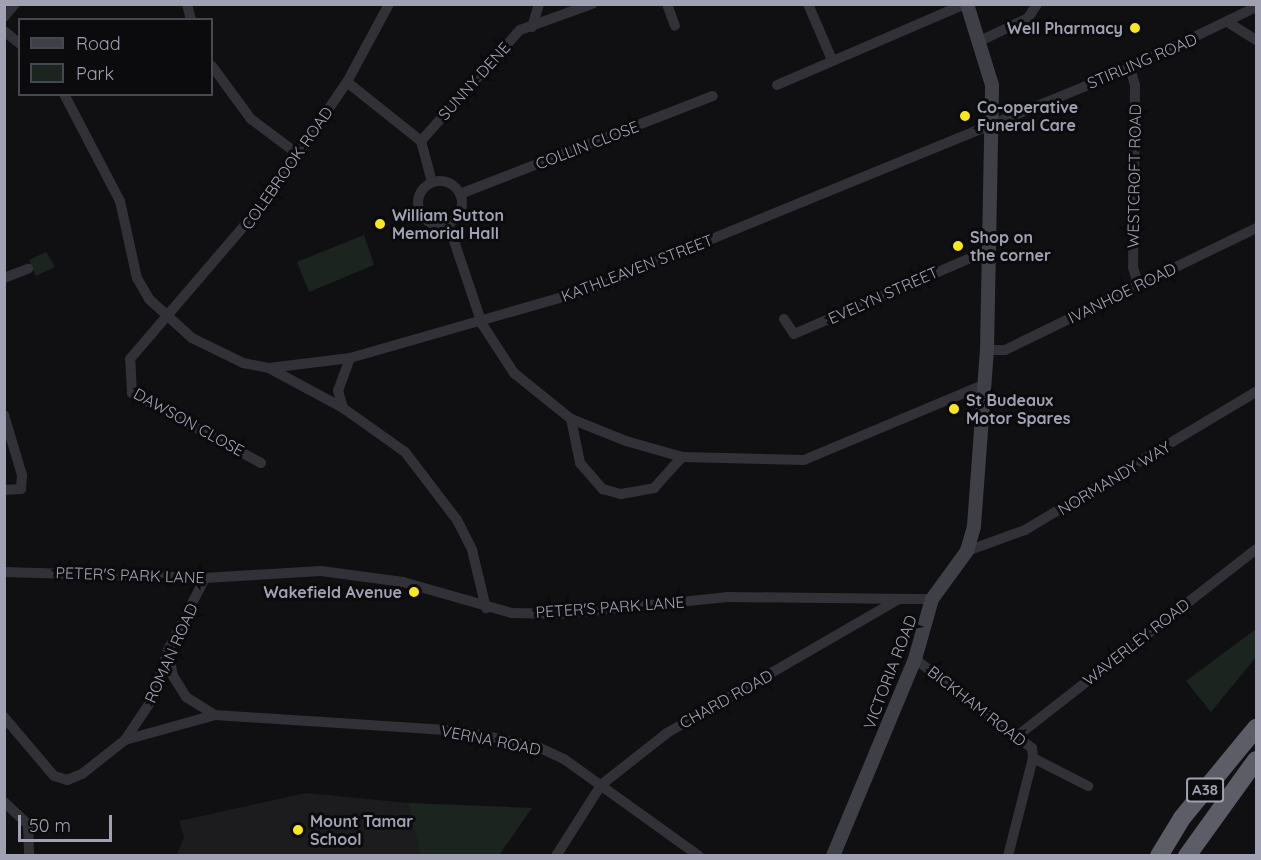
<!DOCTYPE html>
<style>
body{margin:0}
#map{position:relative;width:1261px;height:860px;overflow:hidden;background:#101012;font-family:Quicksand,sans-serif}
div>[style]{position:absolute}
.built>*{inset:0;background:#1c1c1f}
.green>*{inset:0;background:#1c241f}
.street>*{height:10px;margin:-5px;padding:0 5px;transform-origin:5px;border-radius:5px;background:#313137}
.street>.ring{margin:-5px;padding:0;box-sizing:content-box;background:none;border:10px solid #313137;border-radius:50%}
.secondary>*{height:14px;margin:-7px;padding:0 7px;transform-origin:7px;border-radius:7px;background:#3f3f47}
.highway>*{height:18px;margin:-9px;padding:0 9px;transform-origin:9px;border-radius:9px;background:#5d5d68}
.dots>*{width:16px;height:16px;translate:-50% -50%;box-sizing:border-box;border:3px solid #0b0b0d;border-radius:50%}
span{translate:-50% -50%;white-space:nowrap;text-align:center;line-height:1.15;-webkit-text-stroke:6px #0b0b0d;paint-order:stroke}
.shield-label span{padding:2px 4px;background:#0b0b0d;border:2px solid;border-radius:4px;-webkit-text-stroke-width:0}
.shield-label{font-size:15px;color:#a0a2b3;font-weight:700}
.poi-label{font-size:16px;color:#a0a2b3;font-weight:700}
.right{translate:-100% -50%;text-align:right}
.left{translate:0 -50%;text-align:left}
.street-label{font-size:16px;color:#a0a2b3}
.frame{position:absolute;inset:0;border:6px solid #a0a2b3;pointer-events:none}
.legend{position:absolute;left:18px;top:18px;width:195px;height:78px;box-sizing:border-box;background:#0b0b0d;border:2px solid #47474f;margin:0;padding:8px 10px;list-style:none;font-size:18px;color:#a0a2b3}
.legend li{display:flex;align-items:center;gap:12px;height:30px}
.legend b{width:30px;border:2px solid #47474f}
.scale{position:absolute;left:18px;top:815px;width:94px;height:27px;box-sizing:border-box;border:3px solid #a0a2b3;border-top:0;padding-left:8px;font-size:18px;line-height:21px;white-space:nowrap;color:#a0a2b3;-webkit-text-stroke:4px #0b0b0d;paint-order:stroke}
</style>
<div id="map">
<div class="built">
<div style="clip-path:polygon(306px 793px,408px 803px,421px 855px,176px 856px,184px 838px,179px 821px)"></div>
</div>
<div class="green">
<div style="clip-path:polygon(364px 235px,374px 265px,309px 292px,297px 262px)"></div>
<div style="clip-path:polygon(46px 252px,55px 267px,36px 276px,29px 260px)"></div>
<div style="clip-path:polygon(1256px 629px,1256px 657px,1211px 712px,1186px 681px)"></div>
<div style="clip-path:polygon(408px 803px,532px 808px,499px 855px,421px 856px)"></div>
</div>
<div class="street">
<div style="left:187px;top:4px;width:16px;rotate:76deg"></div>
<div style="left:667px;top:4px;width:23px;rotate:70deg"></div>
<div style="left:808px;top:4px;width:61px;rotate:66.8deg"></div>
<div style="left:4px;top:17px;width:17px;rotate:-50deg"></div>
<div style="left:1229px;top:23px;width:32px;rotate:32deg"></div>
<div style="left:532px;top:27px;width:24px;rotate:-73deg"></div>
<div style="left:4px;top:31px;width:21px;rotate:39deg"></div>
<div style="left:982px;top:40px;width:51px;rotate:-25.6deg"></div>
<div style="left:1028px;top:18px;width:17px;rotate:-57deg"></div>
<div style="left:212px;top:66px;width:66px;rotate:53.7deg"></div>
<div style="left:251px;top:119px;width:60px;rotate:36.9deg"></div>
<div style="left:1130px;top:68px;width:18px;rotate:74deg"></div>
<div style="left:1135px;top:85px;width:182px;rotate:90.6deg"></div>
<div style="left:1133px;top:267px;width:18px;rotate:74deg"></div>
<div style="left:347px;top:82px;width:95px;rotate:38.6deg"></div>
<div style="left:421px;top:141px;width:42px;rotate:75deg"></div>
<div style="left:777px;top:85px;width:205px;rotate:-23.3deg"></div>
<div style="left:64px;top:94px;width:121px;rotate:62.4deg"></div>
<div style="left:120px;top:201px;width:79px;rotate:77.6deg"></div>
<div style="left:137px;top:278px;width:24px;rotate:60deg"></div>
<div style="left:149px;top:299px;width:58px;rotate:42.2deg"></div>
<div style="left:192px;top:338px;width:57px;rotate:26.1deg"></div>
<div style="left:243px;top:363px;width:26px;rotate:11deg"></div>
<div style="left:269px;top:368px;width:84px;rotate:28.4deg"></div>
<div style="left:343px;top:408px;width:76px;rotate:35.4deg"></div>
<div style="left:405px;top:452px;width:86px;rotate:52.6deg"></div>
<div style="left:457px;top:520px;width:34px;rotate:63deg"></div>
<div style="left:472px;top:550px;width:60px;rotate:76.4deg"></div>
<div style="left:421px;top:141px;width:149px;rotate:-48.3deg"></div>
<div style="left:520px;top:30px;width:77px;rotate:-19.9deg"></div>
<div class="ring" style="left:418px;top:181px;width:34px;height:34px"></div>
<div style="left:460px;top:194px;width:271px;rotate:-21.2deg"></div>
<div style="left:448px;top:223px;width:107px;rotate:71.4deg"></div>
<div style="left:482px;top:324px;width:59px;rotate:56.9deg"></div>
<div style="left:514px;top:373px;width:73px;rotate:38.9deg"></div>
<div style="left:571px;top:419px;width:59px;rotate:21.8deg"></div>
<div style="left:626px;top:441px;width:58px;rotate:15.9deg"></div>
<div style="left:682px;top:457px;width:122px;rotate:1.4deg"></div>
<div style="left:804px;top:460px;width:197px;rotate:-22.7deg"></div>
<div style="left:4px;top:278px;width:26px;rotate:-21deg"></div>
<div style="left:784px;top:319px;width:18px;rotate:56deg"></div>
<div style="left:794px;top:334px;width:212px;rotate:-23.3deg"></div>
<div style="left:987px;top:350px;width:18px"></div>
<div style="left:1005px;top:350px;width:279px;rotate:-25.9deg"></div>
<div style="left:269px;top:368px;width:82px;rotate:-7deg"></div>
<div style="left:350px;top:358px;width:247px;rotate:-16deg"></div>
<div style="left:587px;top:290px;width:587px;rotate:-22.24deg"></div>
<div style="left:1130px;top:68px;width:140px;rotate:-25.8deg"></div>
<div style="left:343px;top:408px;width:18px;rotate:-106deg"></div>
<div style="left:338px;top:391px;width:35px;rotate:-70deg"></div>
<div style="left:4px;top:415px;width:63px;rotate:73.3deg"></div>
<div style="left:22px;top:475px;width:14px;rotate:94deg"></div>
<div style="left:21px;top:489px;width:17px;rotate:177deg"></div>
<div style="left:571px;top:419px;width:45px;rotate:78.4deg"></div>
<div style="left:580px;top:463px;width:35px;rotate:49deg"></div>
<div style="left:603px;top:489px;width:19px;rotate:16deg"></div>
<div style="left:621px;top:494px;width:34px;rotate:-10deg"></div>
<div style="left:654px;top:488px;width:42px;rotate:-47.9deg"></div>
<div style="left:261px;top:463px;width:147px;rotate:-151.5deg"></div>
<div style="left:132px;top:393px;width:34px;rotate:-93deg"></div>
<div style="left:130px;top:359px;width:213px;rotate:-49.4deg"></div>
<div style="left:269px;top:197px;width:139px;rotate:-55.9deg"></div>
<div style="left:347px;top:82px;width:89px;rotate:-61.7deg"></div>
<div style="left:967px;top:551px;width:62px;rotate:-19.9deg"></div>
<div style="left:1025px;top:530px;width:269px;rotate:-30.9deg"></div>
<div style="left:4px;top:572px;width:201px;rotate:1.7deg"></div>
<div style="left:205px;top:578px;width:116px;rotate:-3.5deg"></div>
<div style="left:321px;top:571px;width:83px;rotate:7.6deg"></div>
<div style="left:403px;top:582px;width:113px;rotate:15.9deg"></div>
<div style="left:512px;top:613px;width:49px;rotate:1.2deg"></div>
<div style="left:561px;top:614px;width:167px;rotate:-5.8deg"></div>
<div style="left:727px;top:597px;width:205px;rotate:0.6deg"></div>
<div style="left:168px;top:650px;width:26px;rotate:79deg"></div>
<div style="left:173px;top:676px;width:25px;rotate:58deg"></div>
<div style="left:186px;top:697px;width:34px;rotate:32deg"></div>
<div style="left:215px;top:715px;width:247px;rotate:3.7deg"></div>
<div style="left:461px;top:731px;width:79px;rotate:11.7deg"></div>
<div style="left:538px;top:747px;width:29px;rotate:25deg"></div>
<div style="left:564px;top:759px;width:166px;rotate:35.7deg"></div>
<div style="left:915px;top:659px;width:147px;rotate:37.3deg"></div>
<div style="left:1032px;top:748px;width:10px;rotate:84deg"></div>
<div style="left:1033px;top:758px;width:62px;rotate:27deg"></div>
<div style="left:4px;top:717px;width:77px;rotate:49.7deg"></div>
<div style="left:54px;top:776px;width:14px;rotate:17deg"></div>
<div style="left:67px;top:780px;width:16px;rotate:-22deg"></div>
<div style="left:82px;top:774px;width:55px;rotate:-38.3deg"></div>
<div style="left:125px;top:740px;width:50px;rotate:-56.3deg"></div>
<div style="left:153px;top:698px;width:50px;rotate:-72.6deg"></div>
<div style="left:168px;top:650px;width:81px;rotate:-62.8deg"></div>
<div style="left:1017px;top:736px;width:303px;rotate:-38deg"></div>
<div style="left:125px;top:740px;width:93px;rotate:-15.5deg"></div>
<div style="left:4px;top:802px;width:33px;rotate:43deg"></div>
<div style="left:28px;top:824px;width:32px;rotate:88deg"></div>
<div style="left:556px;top:856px;width:84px;rotate:-57.6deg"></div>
<div style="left:601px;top:785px;width:84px;rotate:-38.2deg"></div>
<div style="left:667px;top:733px;width:268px;rotate:-30deg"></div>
<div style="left:1008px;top:856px;width:101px;rotate:-75.7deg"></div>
</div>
<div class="secondary">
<div style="left:833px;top:856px;width:213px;rotate:-67.4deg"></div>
<div style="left:915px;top:659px;width:62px;rotate:-74.2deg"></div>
<div style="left:932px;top:599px;width:59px;rotate:-53.9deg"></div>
<div style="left:967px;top:551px;width:26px;rotate:-74deg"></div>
<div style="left:974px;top:526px;width:176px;rotate:-85.8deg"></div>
<div style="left:987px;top:350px;width:265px;rotate:-88.9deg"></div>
<div style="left:992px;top:85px;width:85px;rotate:-107.2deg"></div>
</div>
<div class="highway">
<div style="left:1159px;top:856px;width:44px;rotate:-58.8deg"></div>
<div style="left:1182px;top:818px;width:117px;rotate:-50.6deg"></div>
<div style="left:1187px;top:856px;width:118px;rotate:-54.3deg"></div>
</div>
<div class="dots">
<div style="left:1135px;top:28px;background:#fae61f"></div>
<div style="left:965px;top:116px;background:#fae61f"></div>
<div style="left:380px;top:224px;background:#fae61f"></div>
<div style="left:958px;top:246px;background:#fae61f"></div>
<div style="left:954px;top:409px;background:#fae61f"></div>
<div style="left:414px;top:592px;background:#fae61f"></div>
<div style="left:298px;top:830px;background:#fae61f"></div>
</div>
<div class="shield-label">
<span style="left:1205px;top:790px">A38</span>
</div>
<div class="poi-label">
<span class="right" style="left:1123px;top:28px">Well Pharmacy</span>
<span class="left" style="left:977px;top:116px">Co-operative<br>Funeral Care</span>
<span class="left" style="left:392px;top:224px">William Sutton<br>Memorial Hall</span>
<span class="left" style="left:970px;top:246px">Shop on<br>the corner</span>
<span class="left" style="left:966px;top:409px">St Budeaux<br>Motor Spares</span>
<span class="right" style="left:402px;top:592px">Wakefield Avenue</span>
<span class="left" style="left:310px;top:830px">Mount Tamar<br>School</span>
</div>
<div class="street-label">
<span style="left:1142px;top:61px;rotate:-23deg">STIRLING ROAD</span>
<span style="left:474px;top:81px;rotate:-48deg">SUNNY DENE</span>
<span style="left:587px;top:145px;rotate:-21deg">COLLIN CLOSE</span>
<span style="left:287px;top:168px;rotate:-55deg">COLEBROOK ROAD</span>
<span style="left:1134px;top:176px;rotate:-89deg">WESTCROFT ROAD</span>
<span style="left:637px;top:268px;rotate:-21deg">KATHLEAVEN STREET</span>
<span style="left:1122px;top:293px;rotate:-26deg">IVANHOE ROAD</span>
<span style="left:883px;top:295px;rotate:-24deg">EVELYN STREET</span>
<span style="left:189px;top:422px;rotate:29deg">DAWSON CLOSE</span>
<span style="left:1114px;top:478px;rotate:-31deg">NORMANDY WAY</span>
<span style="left:130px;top:575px;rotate:2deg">PETER'S PARK LANE</span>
<span style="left:610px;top:607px;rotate:-4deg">PETER'S PARK LANE</span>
<span style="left:1136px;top:642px;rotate:-38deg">WAVERLEY ROAD</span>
<span style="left:171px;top:653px;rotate:-66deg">ROMAN ROAD</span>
<span style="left:890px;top:672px;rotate:-69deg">VICTORIA ROAD</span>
<span style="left:726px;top:699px;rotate:-29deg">CHARD ROAD</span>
<span style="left:977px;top:706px;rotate:38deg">BICKHAM ROAD</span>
<span style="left:491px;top:740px;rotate:11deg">VERNA ROAD</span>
</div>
<div class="frame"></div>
<ul class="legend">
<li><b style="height:8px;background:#3f3f47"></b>Road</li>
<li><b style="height:16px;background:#1c241f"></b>Park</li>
</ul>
<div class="scale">50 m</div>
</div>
